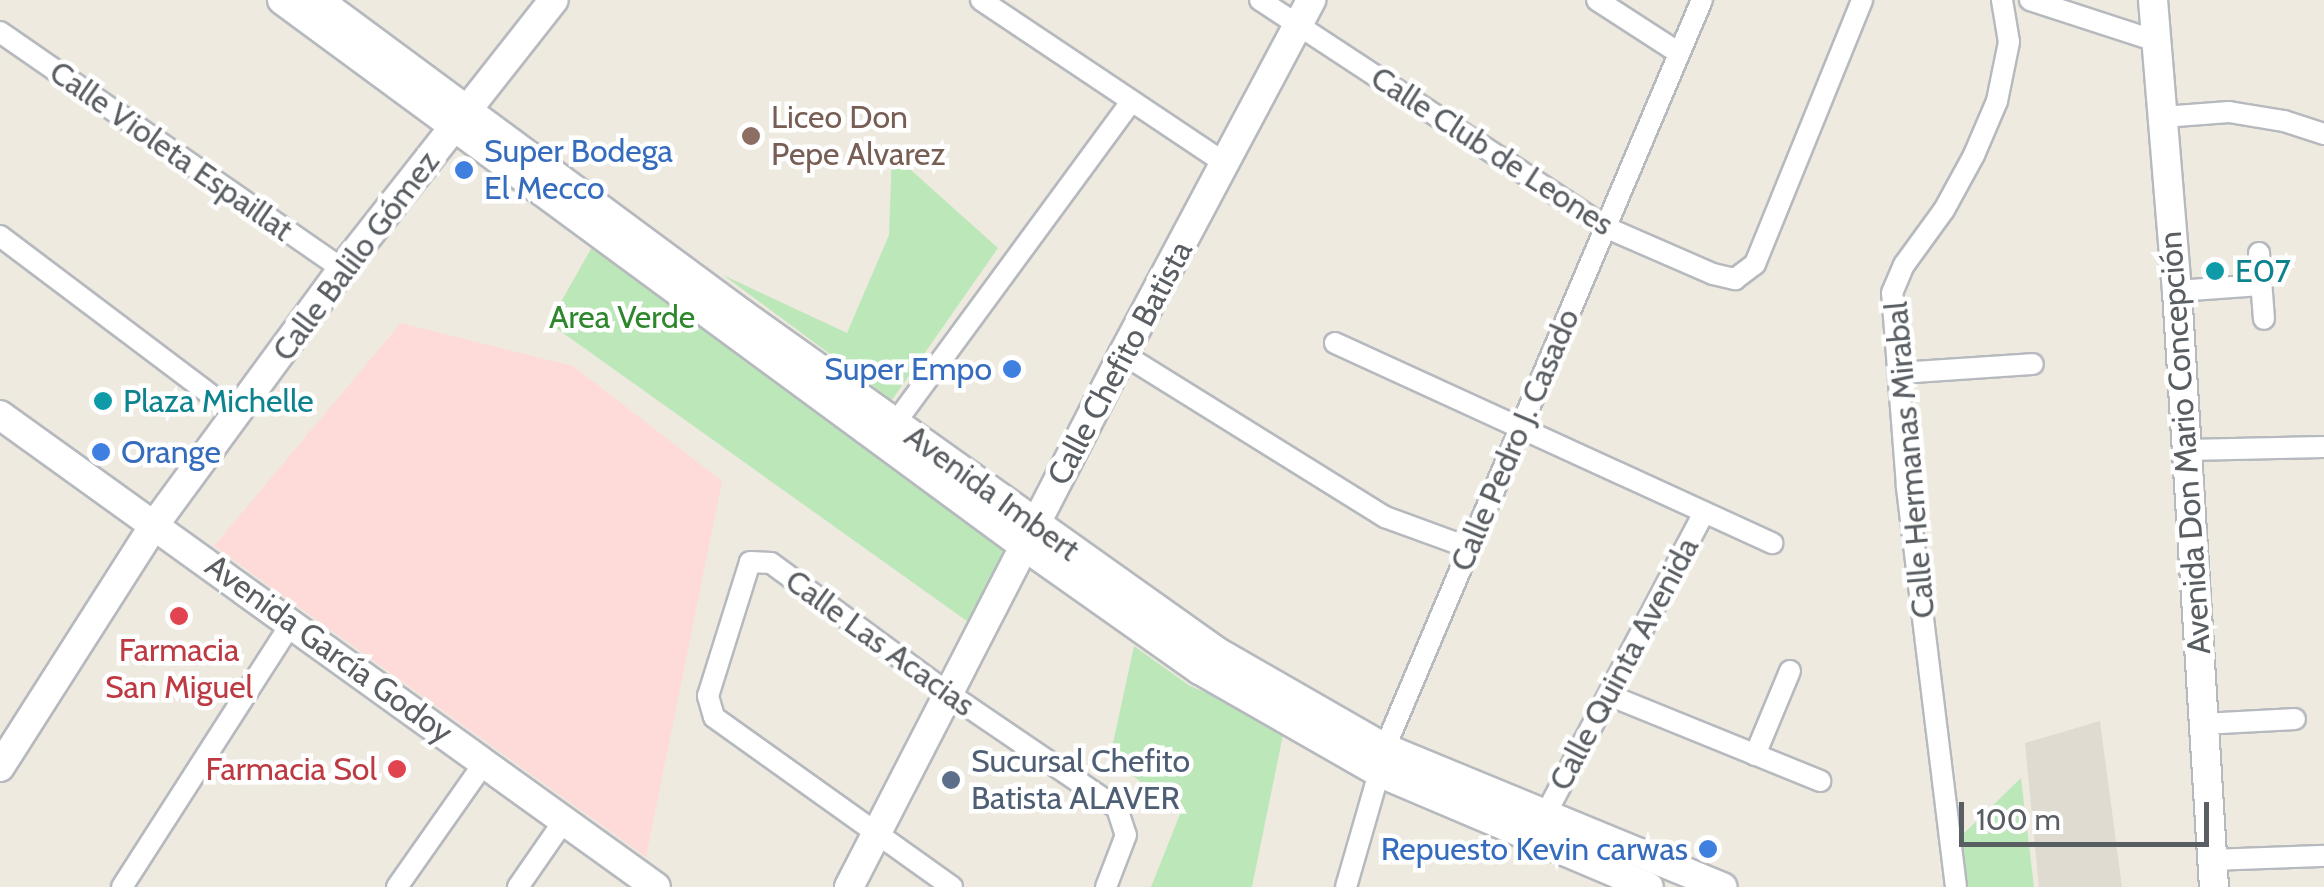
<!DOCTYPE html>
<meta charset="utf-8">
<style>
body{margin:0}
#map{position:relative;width:2324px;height:887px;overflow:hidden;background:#eeeae0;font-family:Cabin,sans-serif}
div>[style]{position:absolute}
.education>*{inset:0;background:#e0dbd1}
.medical>*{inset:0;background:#fedad9}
.green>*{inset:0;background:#bce8b9}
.roads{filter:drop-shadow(2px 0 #b6b9be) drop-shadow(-2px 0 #b6b9be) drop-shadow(0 2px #b6b9be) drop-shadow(0 -2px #b6b9be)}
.street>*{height:20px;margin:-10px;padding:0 10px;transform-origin:10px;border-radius:10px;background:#fff}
.secondary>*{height:28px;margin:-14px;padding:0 14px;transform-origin:14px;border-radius:14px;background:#fff}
.dots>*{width:28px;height:28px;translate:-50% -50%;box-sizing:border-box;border:5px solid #fff;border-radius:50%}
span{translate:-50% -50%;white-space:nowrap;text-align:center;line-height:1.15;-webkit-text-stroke:9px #fff;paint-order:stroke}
.education-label{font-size:32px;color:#785e54}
.left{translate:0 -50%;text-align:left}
.street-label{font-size:32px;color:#595e63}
.shop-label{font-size:32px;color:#366cbe}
.right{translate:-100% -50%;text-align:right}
.culture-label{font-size:32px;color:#0d838f}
.park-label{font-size:32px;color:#2e872c}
.health-label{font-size:32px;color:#be3a42}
.service-label{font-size:32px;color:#4e5e75}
.scale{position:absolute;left:1959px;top:802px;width:250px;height:45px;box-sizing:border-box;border:5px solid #595e63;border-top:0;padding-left:12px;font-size:30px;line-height:35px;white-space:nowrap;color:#595e63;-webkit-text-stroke:8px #fff;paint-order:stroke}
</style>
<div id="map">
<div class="education">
<div style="clip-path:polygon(2100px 721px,2122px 887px,2039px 887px,2025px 743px)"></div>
</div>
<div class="medical">
<div style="clip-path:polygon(401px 323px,573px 366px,722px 481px,646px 857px,214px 546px)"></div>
</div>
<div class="green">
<div style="clip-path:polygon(892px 153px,998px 248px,892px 400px,723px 275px,847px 333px,889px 235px)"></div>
<div style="clip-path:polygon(596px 240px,1009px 546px,971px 624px,549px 323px)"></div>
<div style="clip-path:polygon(1134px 646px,1190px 686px,1285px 725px,1252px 887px,1151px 887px,1180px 814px,1110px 757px)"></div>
<div style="clip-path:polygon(2021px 778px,2034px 887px,1963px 887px,1958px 839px)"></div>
</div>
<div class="roads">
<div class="street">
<div style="left:981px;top:0;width:295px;rotate:33.8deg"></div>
<div style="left:1260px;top:0;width:413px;rotate:33.3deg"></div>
<div style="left:1605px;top:227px;width:118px;rotate:23.5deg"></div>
<div style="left:1713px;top:274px;width:23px;rotate:13deg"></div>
<div style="left:1735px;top:279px;width:25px;rotate:-37deg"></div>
<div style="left:1755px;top:264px;width:285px;rotate:-67.9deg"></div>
<div style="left:1597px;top:0;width:98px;rotate:32.9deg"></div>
<div style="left:2030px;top:0;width:133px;rotate:18deg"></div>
<div style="left:0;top:32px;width:416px;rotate:34.7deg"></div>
<div style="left:2163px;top:117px;width:66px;rotate:-4.3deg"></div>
<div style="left:2229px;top:112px;width:56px;rotate:9.3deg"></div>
<div style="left:2284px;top:121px;width:42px;rotate:18deg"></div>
<div style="left:0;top:236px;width:296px;rotate:37deg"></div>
<div style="left:2259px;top:253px;width:66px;rotate:85.7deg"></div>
<div style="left:2177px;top:291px;width:84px;rotate:-4.1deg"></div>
<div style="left:1335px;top:343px;width:481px;rotate:24.6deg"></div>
<div style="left:1123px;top:354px;width:309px;rotate:31.9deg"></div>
<div style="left:1385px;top:517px;width:90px;rotate:20deg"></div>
<div style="left:1898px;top:373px;width:135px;rotate:-3.8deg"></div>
<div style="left:887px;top:434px;width:413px;rotate:-53.7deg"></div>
<div style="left:2187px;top:450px;width:137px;rotate:-1.3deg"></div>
<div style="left:1611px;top:696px;width:226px;rotate:22.1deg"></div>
<div style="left:2203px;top:724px;width:92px;rotate:-3.1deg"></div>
<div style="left:1755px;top:755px;width:91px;rotate:-67.4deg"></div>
<div style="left:1540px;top:825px;width:353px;rotate:-62.3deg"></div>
<div style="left:2214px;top:860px;width:110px;rotate:-2.1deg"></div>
<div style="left:122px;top:887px;width:315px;rotate:-57.3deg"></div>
<div style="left:397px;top:887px;width:153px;rotate:-54.9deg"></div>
<div style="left:518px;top:887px;width:83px;rotate:-55.3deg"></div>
<div style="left:952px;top:887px;width:292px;rotate:-144.5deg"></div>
<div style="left:714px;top:717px;width:22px;rotate:-106deg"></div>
<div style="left:708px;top:696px;width:140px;rotate:-72.6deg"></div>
<div style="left:750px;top:562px;width:21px;rotate:3deg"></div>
<div style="left:771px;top:563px;width:220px;rotate:36.3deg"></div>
<div style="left:948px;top:693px;width:204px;rotate:34.2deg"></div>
<div style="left:1117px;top:808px;width:28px;rotate:72deg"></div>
<div style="left:1126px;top:835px;width:56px;rotate:111deg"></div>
<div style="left:1346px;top:887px;width:155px;rotate:-73.9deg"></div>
<div style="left:1389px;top:738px;width:802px;rotate:-67.02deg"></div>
<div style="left:1956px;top:887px;width:404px;rotate:-97deg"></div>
<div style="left:1907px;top:486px;width:194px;rotate:-94.4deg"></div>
<div style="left:1892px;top:293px;width:30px;rotate:-67deg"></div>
<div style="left:1904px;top:265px;width:68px;rotate:-54deg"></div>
<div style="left:1944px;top:210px;width:63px;rotate:-61.4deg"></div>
<div style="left:1974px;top:155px;width:59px;rotate:-66.9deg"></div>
<div style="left:1997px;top:101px;width:60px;rotate:-78.5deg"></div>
<div style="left:2009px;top:42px;width:43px;rotate:-99.5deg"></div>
</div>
<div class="secondary">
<div style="left:282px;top:0;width:921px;rotate:36.35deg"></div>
<div style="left:1024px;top:546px;width:215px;rotate:35.2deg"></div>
<div style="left:1200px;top:670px;width:205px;rotate:29.8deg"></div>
<div style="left:1378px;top:772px;width:294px;rotate:23deg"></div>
<div style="left:318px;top:0;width:526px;rotate:36.5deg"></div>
<div style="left:741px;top:313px;width:583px;rotate:35.43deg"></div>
<div style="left:1216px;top:651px;width:195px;rotate:29.9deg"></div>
<div style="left:1385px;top:748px;width:365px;rotate:22.4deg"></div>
<div style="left:2153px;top:0;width:292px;rotate:85.3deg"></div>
<div style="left:2177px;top:291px;width:597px;rotate:86.45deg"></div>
<div style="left:0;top:415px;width:808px;rotate:35.74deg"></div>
<div style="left:0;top:767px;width:288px;rotate:-57.5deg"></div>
<div style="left:155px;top:524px;width:316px;rotate:-53.7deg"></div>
<div style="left:342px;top:269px;width:342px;rotate:-51.8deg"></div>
<div style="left:849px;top:887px;width:599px;rotate:-62.79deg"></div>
<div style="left:1123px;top:354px;width:401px;rotate:-62deg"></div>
</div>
</div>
<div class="dots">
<div style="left:751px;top:136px;background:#8d6e63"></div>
<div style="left:464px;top:170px;background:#3f7fe0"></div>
<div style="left:2215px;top:271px;background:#0f9aa8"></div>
<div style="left:1012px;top:369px;background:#3f7fe0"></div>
<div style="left:103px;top:401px;background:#0f9aa8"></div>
<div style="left:101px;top:452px;background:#3f7fe0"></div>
<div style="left:179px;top:616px;background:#e0444e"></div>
<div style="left:397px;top:769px;background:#e0444e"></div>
<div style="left:951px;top:780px;background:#5c6f8a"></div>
<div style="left:1708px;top:849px;background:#3f7fe0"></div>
</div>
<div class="education-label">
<span class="left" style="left:771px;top:136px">Liceo Don<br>Pepe Alvarez</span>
</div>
<div class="street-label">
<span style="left:171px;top:151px;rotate:35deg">Calle Violeta Espaillat</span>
<span style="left:1492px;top:151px;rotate:33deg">Calle Club de Leones</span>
<span style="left:356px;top:256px;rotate:-53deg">Calle Balilo Gómez</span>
<span style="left:1120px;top:363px;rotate:-62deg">Calle Chefito Batista</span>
<span style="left:1515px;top:440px;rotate:-67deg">Calle Pedro J. Casado</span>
<span style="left:2185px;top:443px;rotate:-94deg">Avenida Don Mario Concepción</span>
<span style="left:1910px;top:460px;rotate:-95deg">Calle Hermanas Mirabal</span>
<span style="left:992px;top:493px;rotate:36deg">Avenida Imbert</span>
<span style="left:880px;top:643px;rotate:36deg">Calle Las Acacias</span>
<span style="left:329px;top:649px;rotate:36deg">Avenida García Godoy</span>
<span style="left:1624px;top:664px;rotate:-62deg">Calle Quinta Avenida</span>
</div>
<div class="shop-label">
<span class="left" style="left:484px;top:170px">Super Bodega<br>El Mecco</span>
<span class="right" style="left:992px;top:369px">Super Empo</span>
<span class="left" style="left:121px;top:452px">Orange</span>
<span class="right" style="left:1688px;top:849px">Repuesto Kevin carwas</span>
</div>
<div class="culture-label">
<span class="left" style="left:2235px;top:271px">E07</span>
<span class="left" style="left:123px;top:401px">Plaza Michelle</span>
</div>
<div class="park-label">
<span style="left:622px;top:317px">Area Verde</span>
</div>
<div class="health-label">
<span style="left:179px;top:669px">Farmacia<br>San Miguel</span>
<span class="right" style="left:377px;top:769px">Farmacia Sol</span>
</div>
<div class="service-label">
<span class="left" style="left:971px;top:780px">Sucursal Chefito<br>Batista ALAVER</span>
</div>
<div class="scale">100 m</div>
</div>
